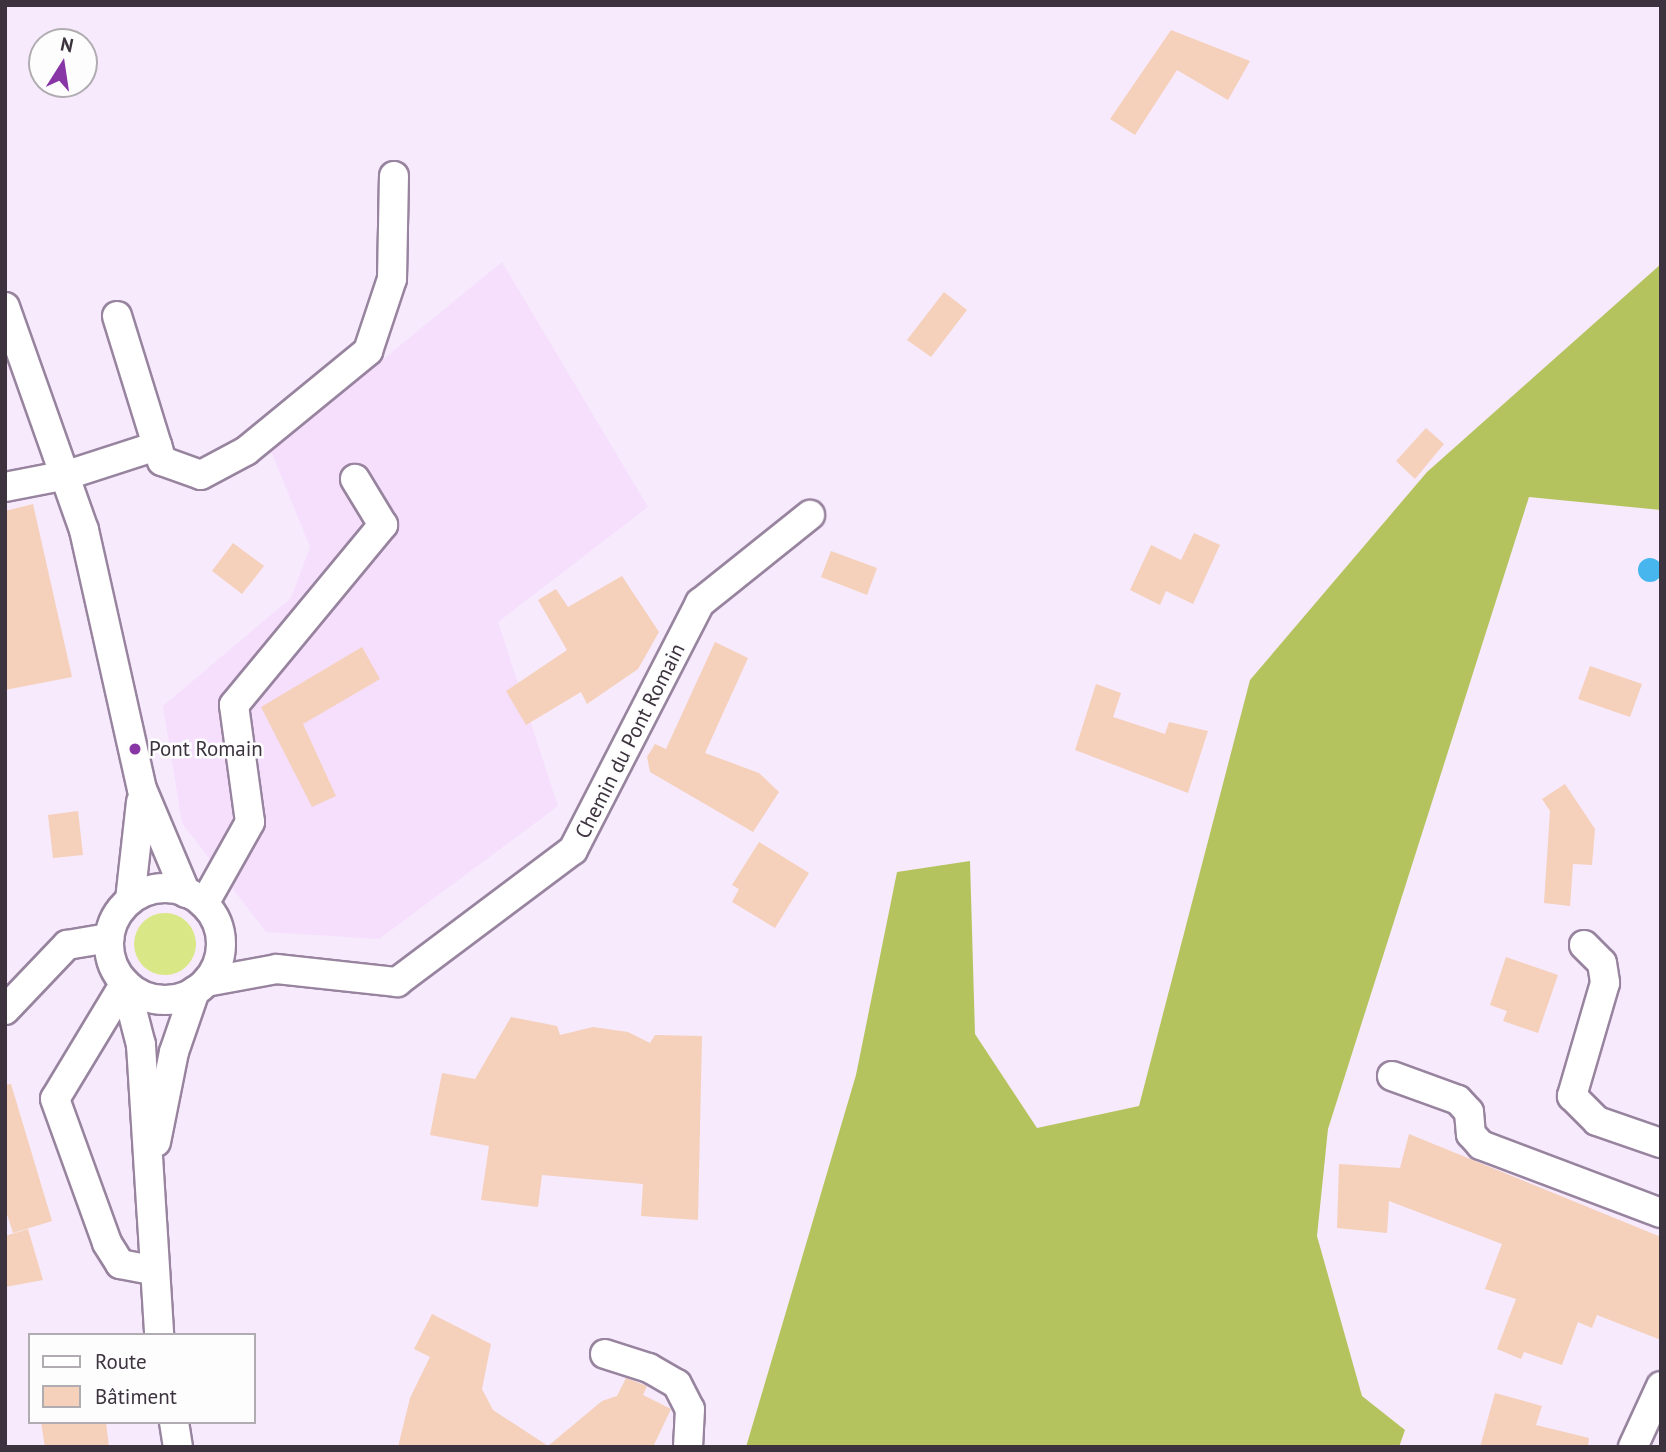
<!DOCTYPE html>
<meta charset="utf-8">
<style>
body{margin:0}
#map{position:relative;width:1666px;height:1452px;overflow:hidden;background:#f7eafc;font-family:"PT Sans",sans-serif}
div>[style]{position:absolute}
.built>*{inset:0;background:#f5dffd}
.green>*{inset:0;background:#d9e786}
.round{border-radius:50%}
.forest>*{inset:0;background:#b5c35e}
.water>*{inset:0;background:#48b6ee}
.building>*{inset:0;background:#f5d0ba}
.roads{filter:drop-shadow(2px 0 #98849f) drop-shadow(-2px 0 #98849f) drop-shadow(0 2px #98849f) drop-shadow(0 -2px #98849f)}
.minor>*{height:28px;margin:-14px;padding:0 14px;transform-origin:14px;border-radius:14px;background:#fff}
.minor>.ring{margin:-14px;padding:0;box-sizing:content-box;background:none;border:28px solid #fff;border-radius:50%}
.dots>*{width:19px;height:19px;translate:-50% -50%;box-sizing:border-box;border:4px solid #fdfdfd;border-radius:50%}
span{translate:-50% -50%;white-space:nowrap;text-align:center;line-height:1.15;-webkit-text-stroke:5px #fdfdfd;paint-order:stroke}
.street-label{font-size:21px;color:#3c333f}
.poi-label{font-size:21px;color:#3c333f}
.left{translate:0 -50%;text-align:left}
.frame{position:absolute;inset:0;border:7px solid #3c333f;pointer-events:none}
.legend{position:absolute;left:28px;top:1333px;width:228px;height:91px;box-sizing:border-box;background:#fdfdfd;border:2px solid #b0acb1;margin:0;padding:9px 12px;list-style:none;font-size:21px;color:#3c333f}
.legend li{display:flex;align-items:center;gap:14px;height:35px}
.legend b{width:35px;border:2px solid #b0acb1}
.north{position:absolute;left:28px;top:28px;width:70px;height:70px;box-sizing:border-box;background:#fdfdfd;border:2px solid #b0acb1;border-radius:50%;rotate:12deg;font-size:19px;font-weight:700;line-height:28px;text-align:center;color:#3c333f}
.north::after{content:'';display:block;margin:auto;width:24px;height:32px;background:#8836a5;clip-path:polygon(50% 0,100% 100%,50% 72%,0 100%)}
</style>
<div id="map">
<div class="built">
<div style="clip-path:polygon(502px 262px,648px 507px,498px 622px,558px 806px,379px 939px,266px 932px,182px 823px,163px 706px,291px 598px,310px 547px,271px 451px)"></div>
</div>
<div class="green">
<div class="round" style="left:134px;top:913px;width:62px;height:62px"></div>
</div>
<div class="forest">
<div style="clip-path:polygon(1661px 264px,1661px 510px,1529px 497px,1328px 1129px,1317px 1236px,1362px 1396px,1405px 1430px,1399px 1447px,746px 1447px,856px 1075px,897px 872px,970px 861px,975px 1034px,1037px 1128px,1139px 1106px,1250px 680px,1427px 472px)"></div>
</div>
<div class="water">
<div class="round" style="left:1638px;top:558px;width:24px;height:24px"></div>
</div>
<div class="building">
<div style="clip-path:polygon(1171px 30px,1250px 61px,1228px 100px,1177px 70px,1135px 135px,1110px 119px)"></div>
<div style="clip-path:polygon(944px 292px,967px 310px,931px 357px,907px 340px)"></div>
<div style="clip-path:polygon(1426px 428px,1444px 444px,1415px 479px,1396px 461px)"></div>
<div style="clip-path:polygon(33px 504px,72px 677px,5px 690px,5px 511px)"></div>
<div style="clip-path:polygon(1194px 533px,1220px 545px,1193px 604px,1166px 591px,1160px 605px,1130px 590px,1151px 545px,1181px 560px)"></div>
<div style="clip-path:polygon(233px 543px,264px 566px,242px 594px,212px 571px)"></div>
<div style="clip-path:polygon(831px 551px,877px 568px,867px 595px,821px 577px)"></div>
<div style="clip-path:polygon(622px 576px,659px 632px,638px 669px,587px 704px,581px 692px,526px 725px,506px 691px,567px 650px,538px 600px,556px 589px,568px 607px)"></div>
<div style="clip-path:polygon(715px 642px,748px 658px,705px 753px,759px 773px,779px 792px,753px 832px,650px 772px,647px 757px,655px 744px,666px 749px)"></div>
<div style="clip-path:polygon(362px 647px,380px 679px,303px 724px,336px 796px,312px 807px,261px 707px)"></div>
<div style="clip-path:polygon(1590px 666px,1642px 684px,1630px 717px,1578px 699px)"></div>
<div style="clip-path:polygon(1096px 684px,1121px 693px,1113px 717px,1165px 734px,1169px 722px,1208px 731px,1188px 793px,1075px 750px)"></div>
<div style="clip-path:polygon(1565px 784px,1595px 829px,1592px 865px,1573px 864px,1570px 906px,1544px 903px,1550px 811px,1542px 799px)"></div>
<div style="clip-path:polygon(78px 811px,83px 855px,53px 858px,48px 815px)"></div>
<div style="clip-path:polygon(759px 842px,809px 873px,775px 928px,732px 902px,739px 889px,732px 885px)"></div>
<div style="clip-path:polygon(1506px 957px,1558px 975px,1538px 1033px,1503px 1021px,1507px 1011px,1490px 1005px)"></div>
<div style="clip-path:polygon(511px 1017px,557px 1026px,560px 1035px,593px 1027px,628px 1032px,650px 1043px,655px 1035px,702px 1036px,698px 1220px,641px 1216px,643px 1184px,542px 1175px,538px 1207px,481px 1200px,489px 1146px,430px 1135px,442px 1073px,475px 1079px)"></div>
<div style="clip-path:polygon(11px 1084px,52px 1221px,13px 1233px,5px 1208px,5px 1085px)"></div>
<div style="clip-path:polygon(1409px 1134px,1661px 1237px,1661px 1340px,1597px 1315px,1592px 1328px,1578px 1322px,1562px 1365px,1524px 1352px,1521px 1359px,1497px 1349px,1516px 1299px,1485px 1289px,1502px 1244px,1389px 1201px,1387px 1233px,1337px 1228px,1339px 1164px,1400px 1168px)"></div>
<div style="clip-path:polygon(28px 1229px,43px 1280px,5px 1287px,5px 1236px)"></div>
<div style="clip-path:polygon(432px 1314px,491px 1344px,482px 1389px,493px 1410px,548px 1446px,602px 1401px,617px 1396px,626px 1378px,647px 1386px,643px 1395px,671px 1409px,653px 1447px,398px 1447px,410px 1398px,430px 1357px,414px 1349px)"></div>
<div style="clip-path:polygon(1495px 1393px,1542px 1406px,1536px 1425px,1589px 1438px,1588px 1447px,1480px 1447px)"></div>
<div style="clip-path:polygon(41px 1422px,106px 1422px,109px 1447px,45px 1447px)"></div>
</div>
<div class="roads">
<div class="minor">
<div style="left:5px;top:307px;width:237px;rotate:70.5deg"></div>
<div style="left:84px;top:530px;width:265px;rotate:77.4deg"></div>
<div style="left:142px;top:789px;width:113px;rotate:67.1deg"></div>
<div style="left:117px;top:316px;width:152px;rotate:72.8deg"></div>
<div style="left:162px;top:461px;width:41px;rotate:19.7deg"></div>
<div style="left:201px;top:475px;width:51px;rotate:-28.1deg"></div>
<div style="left:246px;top:451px;width:158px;rotate:-39.3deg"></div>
<div style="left:368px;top:351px;width:76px;rotate:-71.6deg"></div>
<div style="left:392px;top:279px;width:103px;rotate:-88.9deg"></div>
<div style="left:5px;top:487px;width:63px;rotate:-11deg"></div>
<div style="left:67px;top:475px;width:95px;rotate:-17.9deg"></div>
<div class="ring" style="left:109px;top:888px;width:84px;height:84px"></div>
<div style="left:130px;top:900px;width:99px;rotate:-83.6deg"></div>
<div style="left:204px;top:904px;width:94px;rotate:-60.7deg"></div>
<div style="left:250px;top:822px;width:118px;rotate:-97.8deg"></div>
<div style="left:234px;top:705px;width:234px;rotate:-50.4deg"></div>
<div style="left:383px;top:525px;width:54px;rotate:-121.3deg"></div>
<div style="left:1584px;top:945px;width:25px;rotate:45deg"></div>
<div style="left:1602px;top:963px;width:20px;rotate:81deg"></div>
<div style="left:1605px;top:983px;width:118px;rotate:106.3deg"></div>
<div style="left:1572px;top:1096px;width:35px;rotate:45deg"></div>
<div style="left:1597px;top:1121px;width:68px;rotate:19deg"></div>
<div style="left:206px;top:982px;width:72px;rotate:-10.4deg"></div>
<div style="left:277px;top:969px;width:121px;rotate:6.2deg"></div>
<div style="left:397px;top:982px;width:220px;rotate:-36.9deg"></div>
<div style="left:573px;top:850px;width:278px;rotate:-62.8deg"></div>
<div style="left:700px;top:603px;width:141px;rotate:-38.7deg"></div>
<div style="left:125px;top:983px;width:64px;rotate:75.5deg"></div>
<div style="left:141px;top:1045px;width:291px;rotate:86.4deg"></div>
<div style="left:125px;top:983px;width:135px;rotate:121.1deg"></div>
<div style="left:55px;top:1099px;width:153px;rotate:70.1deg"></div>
<div style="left:107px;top:1243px;width:25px;rotate:58deg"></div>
<div style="left:120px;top:1264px;width:32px;rotate:11deg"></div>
<div style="left:5px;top:1010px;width:90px;rotate:-46.4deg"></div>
<div style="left:67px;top:945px;width:43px;rotate:-9.5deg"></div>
<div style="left:1392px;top:1076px;width:70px;rotate:20deg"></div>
<div style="left:1458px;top:1100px;width:16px;rotate:47deg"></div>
<div style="left:1469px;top:1112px;width:22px;rotate:85deg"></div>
<div style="left:1471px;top:1134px;width:15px;rotate:48deg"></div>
<div style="left:1481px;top:1145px;width:192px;rotate:20.7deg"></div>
<div style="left:156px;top:1142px;width:92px;rotate:-78.7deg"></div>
<div style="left:174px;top:1052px;width:65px;rotate:-71deg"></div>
<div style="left:605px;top:1354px;width:46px;rotate:17.7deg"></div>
<div style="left:649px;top:1368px;width:32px;rotate:30deg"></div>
<div style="left:677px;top:1384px;width:28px;rotate:63deg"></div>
<div style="left:690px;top:1409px;width:38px;rotate:93deg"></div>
<div style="left:174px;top:1422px;width:25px;rotate:81deg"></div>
<div style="left:1633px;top:1447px;width:67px;rotate:-65.3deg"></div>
</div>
</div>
<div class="dots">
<div style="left:135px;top:749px;background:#8836a5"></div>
</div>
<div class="street-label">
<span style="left:630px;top:741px;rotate:-63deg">Chemin du Pont Romain</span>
</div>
<div class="poi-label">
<span class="left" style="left:149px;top:749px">Pont Romain</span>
</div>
<div class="frame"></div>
<ul class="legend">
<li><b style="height:9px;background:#fff"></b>Route</li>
<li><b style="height:19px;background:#f5d0ba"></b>Bâtiment</li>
</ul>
<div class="north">N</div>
</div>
